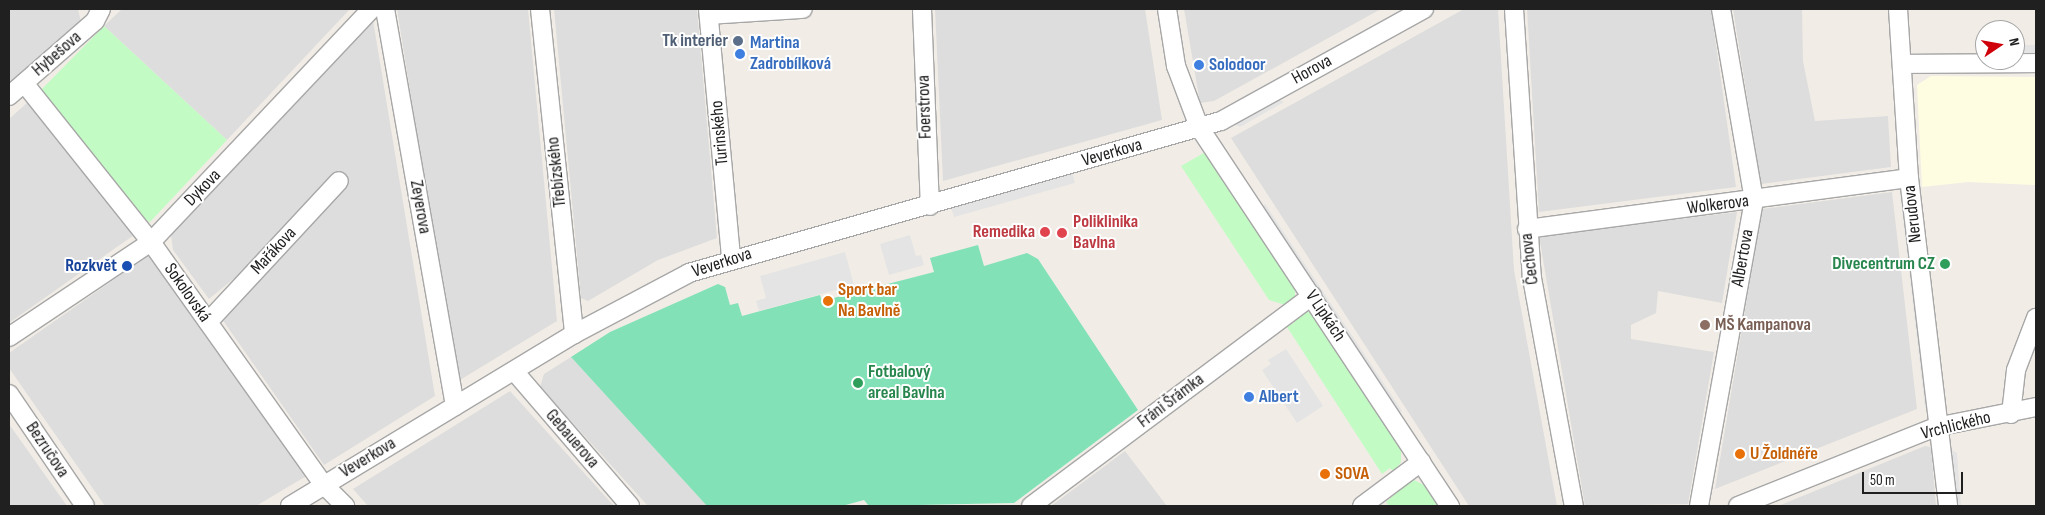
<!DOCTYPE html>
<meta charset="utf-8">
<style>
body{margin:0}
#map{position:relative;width:2045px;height:515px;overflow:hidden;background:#f1ede6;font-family:"Sofia Sans Condensed",sans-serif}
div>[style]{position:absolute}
.residential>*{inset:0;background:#dedddd}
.education>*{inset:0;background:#fffde1}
.park>*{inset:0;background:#c3fbc4}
.pitch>*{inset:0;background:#83e1b8}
.parking>*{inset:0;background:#e4e4e4}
.roads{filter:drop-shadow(1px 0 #a7a7a7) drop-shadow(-1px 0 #a7a7a7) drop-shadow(0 1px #a7a7a7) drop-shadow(0 -1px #a7a7a7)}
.minor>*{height:18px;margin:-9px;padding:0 9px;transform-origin:9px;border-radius:9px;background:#fff}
.dots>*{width:14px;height:14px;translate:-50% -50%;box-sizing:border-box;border:2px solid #fff;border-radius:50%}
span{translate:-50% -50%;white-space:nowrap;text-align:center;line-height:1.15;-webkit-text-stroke:4px #fff;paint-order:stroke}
.service-label{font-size:18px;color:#4e5e75;font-weight:700}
.right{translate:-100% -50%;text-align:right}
.shop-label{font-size:18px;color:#366cbe;font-weight:700}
.left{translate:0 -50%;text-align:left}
.street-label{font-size:18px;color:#202020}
.health-label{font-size:18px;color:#be3a42;font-weight:700}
.leisure-label{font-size:18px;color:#27864d;font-weight:700}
.transit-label{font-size:18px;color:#164399;font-weight:700}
.food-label{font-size:18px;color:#c56008;font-weight:700}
.education-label{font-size:18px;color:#785e54;font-weight:700}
.frame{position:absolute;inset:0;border:10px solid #202020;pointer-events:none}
.north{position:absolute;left:1975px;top:20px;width:50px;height:50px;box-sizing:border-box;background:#fff;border:1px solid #a6a6a6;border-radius:50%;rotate:78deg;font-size:14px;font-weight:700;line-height:20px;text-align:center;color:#202020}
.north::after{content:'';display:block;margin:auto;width:18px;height:22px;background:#d0000b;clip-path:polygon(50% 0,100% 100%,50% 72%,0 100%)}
.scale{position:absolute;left:1862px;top:472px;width:101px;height:22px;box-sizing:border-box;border:2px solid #202020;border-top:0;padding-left:6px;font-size:15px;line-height:18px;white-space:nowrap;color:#202020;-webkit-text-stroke:4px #fff;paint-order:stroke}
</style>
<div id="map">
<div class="residential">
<div style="clip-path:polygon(9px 9px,78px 9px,81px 22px,9px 85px)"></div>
<div style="clip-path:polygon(122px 9px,350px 9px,227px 140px,104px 26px)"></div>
<div style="clip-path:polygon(397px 9px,528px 9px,557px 321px,460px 380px,456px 379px)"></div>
<div style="clip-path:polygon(554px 9px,697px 9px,717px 238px,658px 260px,588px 301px,581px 298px)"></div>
<div style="clip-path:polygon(935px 9px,1145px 9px,1162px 120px,943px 181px)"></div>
<div style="clip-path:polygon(1184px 9px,1381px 9px,1214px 101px,1200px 103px)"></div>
<div style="clip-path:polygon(1464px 9px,1498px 9px,1514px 270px,1557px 506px,1469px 506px,1231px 138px)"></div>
<div style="clip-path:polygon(1527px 9px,1711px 9px,1736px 187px,1539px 212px)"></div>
<div style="clip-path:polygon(1733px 9px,1802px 9px,1803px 61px,1815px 121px,1888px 116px,1891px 167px,1761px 184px)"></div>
<div style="clip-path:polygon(373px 20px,435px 396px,324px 465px,222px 319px,341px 192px,339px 170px,249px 266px,209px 299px,173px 250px,171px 235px)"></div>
<div style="clip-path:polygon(28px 102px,134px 235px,9px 323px,9px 119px)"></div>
<div style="clip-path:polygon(1892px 192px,1917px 409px,1715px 489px,1762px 209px)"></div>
<div style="clip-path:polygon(1737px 212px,1722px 303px,1658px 291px,1656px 313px,1631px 325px,1631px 339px,1714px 352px,1688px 504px,1585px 506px,1539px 236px)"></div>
<div style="clip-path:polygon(149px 255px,308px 475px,256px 506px,105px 506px,9px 368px,9px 353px)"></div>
<div style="clip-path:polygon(571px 357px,707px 506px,648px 506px,540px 387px,544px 374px)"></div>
<div style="clip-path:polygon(510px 391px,614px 506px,368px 506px,353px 489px)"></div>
<div style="clip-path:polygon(9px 424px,67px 506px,9px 506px)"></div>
<div style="clip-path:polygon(1925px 446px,1931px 447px,1936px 506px,1778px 506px)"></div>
<div style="clip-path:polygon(1125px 451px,1167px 506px,1051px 506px)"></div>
</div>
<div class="education">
<div style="clip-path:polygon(1931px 76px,2036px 77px,2036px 185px,1968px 182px,1922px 187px,1917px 85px)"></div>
</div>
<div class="park">
<div style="clip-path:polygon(104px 26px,227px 140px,150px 222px,140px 216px,41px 90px)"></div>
<div style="clip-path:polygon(1209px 150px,1295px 282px,1295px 298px,1285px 305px,1269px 300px,1181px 166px)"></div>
<div style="clip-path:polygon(1305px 311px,1315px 315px,1401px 447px,1401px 462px,1394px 472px,1390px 468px,1382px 474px,1287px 327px,1295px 322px,1292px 316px)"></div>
<div style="clip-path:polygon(1414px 480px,1426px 486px,1439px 506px,1389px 506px,1386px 502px,1403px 487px,1401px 483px)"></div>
</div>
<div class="pitch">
<div style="clip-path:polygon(978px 245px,984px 266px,1027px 253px,1038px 259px,1138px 410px,1014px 503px,869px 506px,864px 500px,842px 506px,707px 506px,571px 357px,610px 332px,718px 284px,725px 287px,730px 305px,738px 303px,742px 316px,820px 295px,822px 301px,934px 272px,930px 258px)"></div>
</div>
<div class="parking">
<div style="clip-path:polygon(1402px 9px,1417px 9px,1240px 106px,1237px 100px)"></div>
<div style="clip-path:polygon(1504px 9px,1509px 9px,1526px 269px,1570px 506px,1565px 506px,1521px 270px)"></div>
<div style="clip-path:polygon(2015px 45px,2036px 45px,2036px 53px,2015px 53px)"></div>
<div style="clip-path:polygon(1276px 98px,1284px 102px,1240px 127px,1231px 123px)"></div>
<div style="clip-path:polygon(1072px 172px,1075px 183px,954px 217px,951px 207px)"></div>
<div style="clip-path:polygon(1905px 191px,1930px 407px,1925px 408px,1900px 192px)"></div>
<div style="clip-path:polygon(1265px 204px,1402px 411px,1398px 414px,1262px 207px)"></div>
<div style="clip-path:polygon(910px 235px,916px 256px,921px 255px,924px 265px,889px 275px,880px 244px)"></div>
<div style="clip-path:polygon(845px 252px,854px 285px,759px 311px,756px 301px,766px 298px,760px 276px)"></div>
<div style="clip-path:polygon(1286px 349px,1323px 406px,1297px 423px,1262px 370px,1271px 364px,1268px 360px)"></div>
<div style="clip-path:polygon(1916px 439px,1919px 444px,1765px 506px,1751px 506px)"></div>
<div style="clip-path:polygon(1949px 449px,1957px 453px,1961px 506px,1953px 506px)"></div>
</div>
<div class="roads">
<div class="minor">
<div style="left:385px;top:9px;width:403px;rotate:80deg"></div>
<div style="left:540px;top:9px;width:327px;rotate:84deg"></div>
<div style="left:708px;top:9px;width:250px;rotate:84.7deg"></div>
<div style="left:922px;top:9px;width:197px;rotate:87.7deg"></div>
<div style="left:1167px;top:9px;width:58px;rotate:81deg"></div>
<div style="left:1176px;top:66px;width:65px;rotate:69.3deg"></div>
<div style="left:1199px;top:127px;width:455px;rotate:56.5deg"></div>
<div style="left:1514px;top:9px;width:270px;rotate:86.2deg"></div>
<div style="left:1532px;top:278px;width:232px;rotate:79.6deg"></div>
<div style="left:1898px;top:9px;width:169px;rotate:86.3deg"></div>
<div style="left:1909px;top:178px;width:330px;rotate:83.2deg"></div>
<div style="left:709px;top:15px;width:94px;rotate:-3.7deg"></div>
<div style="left:1902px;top:64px;width:134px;rotate:-0.4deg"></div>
<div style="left:24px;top:83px;width:203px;rotate:51.4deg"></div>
<div style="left:151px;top:242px;width:298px;rotate:54.6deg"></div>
<div style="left:324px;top:485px;width:30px;rotate:45deg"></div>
<div style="left:9px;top:96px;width:114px;rotate:-41.1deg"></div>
<div style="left:95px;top:21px;width:13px;rotate:-63deg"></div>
<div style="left:1527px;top:229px;width:385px;rotate:-7.6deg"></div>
<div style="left:208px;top:322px;width:192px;rotate:-47.1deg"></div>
<div style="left:9px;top:337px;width:171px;rotate:-33.8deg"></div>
<div style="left:151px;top:242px;width:320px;rotate:-46.6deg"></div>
<div style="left:514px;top:371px;width:178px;rotate:49.3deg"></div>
<div style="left:9px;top:394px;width:135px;rotate:55.8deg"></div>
<div style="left:2011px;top:414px;width:44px;rotate:-83.5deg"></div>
<div style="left:2016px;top:370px;width:56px;rotate:-69deg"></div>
<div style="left:290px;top:506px;width:332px;rotate:-31.2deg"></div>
<div style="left:574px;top:334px;width:130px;rotate:-27.9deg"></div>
<div style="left:689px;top:273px;width:553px;rotate:-15.95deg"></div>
<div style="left:1221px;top:121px;width:232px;rotate:-28.9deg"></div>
<div style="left:1031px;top:506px;width:351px;rotate:-36.8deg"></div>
<div style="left:1362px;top:506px;width:74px;rotate:-36.7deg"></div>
<div style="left:1699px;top:506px;width:311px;rotate:-79.8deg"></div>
<div style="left:1754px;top:200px;width:194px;rotate:-99.8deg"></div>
<div style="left:1738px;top:506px;width:213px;rotate:-21.8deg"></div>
<div style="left:1936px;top:427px;width:102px;rotate:-11.3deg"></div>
</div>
</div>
<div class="dots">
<div style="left:738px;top:41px;background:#5c6f8a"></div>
<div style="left:740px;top:54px;background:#3f7fe0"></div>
<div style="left:1199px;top:65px;background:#3f7fe0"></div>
<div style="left:1045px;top:232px;background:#e0444e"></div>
<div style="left:1062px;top:233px;background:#e0444e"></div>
<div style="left:1945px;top:264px;background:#2e9e5b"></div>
<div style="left:127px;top:266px;background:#1a4fb4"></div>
<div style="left:828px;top:301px;background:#e8710a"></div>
<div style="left:1705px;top:325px;background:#8d6e63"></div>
<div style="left:858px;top:383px;background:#2e9e5b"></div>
<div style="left:1249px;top:397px;background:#3f7fe0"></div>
<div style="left:1740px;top:454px;background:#e8710a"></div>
<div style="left:1325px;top:474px;background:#e8710a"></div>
</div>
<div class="service-label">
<span class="right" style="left:728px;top:41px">Tk interier</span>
</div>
<div class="shop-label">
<span class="left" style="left:750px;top:54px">Martina<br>Zadrobílková</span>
<span class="left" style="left:1209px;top:65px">Solodoor</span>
<span class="left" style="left:1259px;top:397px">Albert</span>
</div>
<div class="street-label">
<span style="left:57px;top:54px;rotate:-41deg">Hybešova</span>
<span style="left:1312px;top:70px;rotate:-29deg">Horova</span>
<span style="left:925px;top:107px;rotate:-92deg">Foerstrova</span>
<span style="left:720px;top:133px;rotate:-95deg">Turinského</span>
<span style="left:1112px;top:153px;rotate:-16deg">Veverkova</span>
<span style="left:557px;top:172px;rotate:-96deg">Třebízského</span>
<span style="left:203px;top:188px;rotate:-46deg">Dykova</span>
<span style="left:1718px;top:205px;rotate:-7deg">Wolkerova</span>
<span style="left:420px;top:207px;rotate:80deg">Zeyerova</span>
<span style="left:1913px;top:214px;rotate:-96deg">Nerudova</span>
<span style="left:274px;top:251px;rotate:-47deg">Mařákova</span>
<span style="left:1743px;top:258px;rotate:-80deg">Albertova</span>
<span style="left:1530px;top:259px;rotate:-97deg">Čechova</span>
<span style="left:722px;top:263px;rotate:-18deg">Veverkova</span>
<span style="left:187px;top:293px;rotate:55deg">Sokolovská</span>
<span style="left:1325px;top:316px;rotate:56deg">V Lipkách</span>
<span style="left:1171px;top:401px;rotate:-37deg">Fráni Šrámka</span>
<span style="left:1956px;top:426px;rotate:-14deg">Vrchlického</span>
<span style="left:572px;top:439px;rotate:49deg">Gebauerova</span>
<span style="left:47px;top:450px;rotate:56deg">Bezručova</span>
<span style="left:368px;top:458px;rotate:-31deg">Veverkova</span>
</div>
<div class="health-label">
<span class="left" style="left:1073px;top:233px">Poliklinika<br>Bavlna</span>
<span class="right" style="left:1035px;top:232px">Remedika</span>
</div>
<div class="leisure-label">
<span class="right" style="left:1935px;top:264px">Divecentrum CZ</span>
<span class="left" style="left:868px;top:383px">Fotbalový<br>areal Bavlna</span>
</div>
<div class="transit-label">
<span class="right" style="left:117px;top:266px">Rozkvět</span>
</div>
<div class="food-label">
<span class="left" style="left:838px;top:301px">Sport bar<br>Na Bavlně</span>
<span class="left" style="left:1750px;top:454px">U Žoldnéře</span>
<span class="left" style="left:1335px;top:474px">SOVA</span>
</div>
<div class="education-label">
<span class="left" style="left:1715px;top:325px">MŠ Kampanova</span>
</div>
<div class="frame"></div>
<div class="north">N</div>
<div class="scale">50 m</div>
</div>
